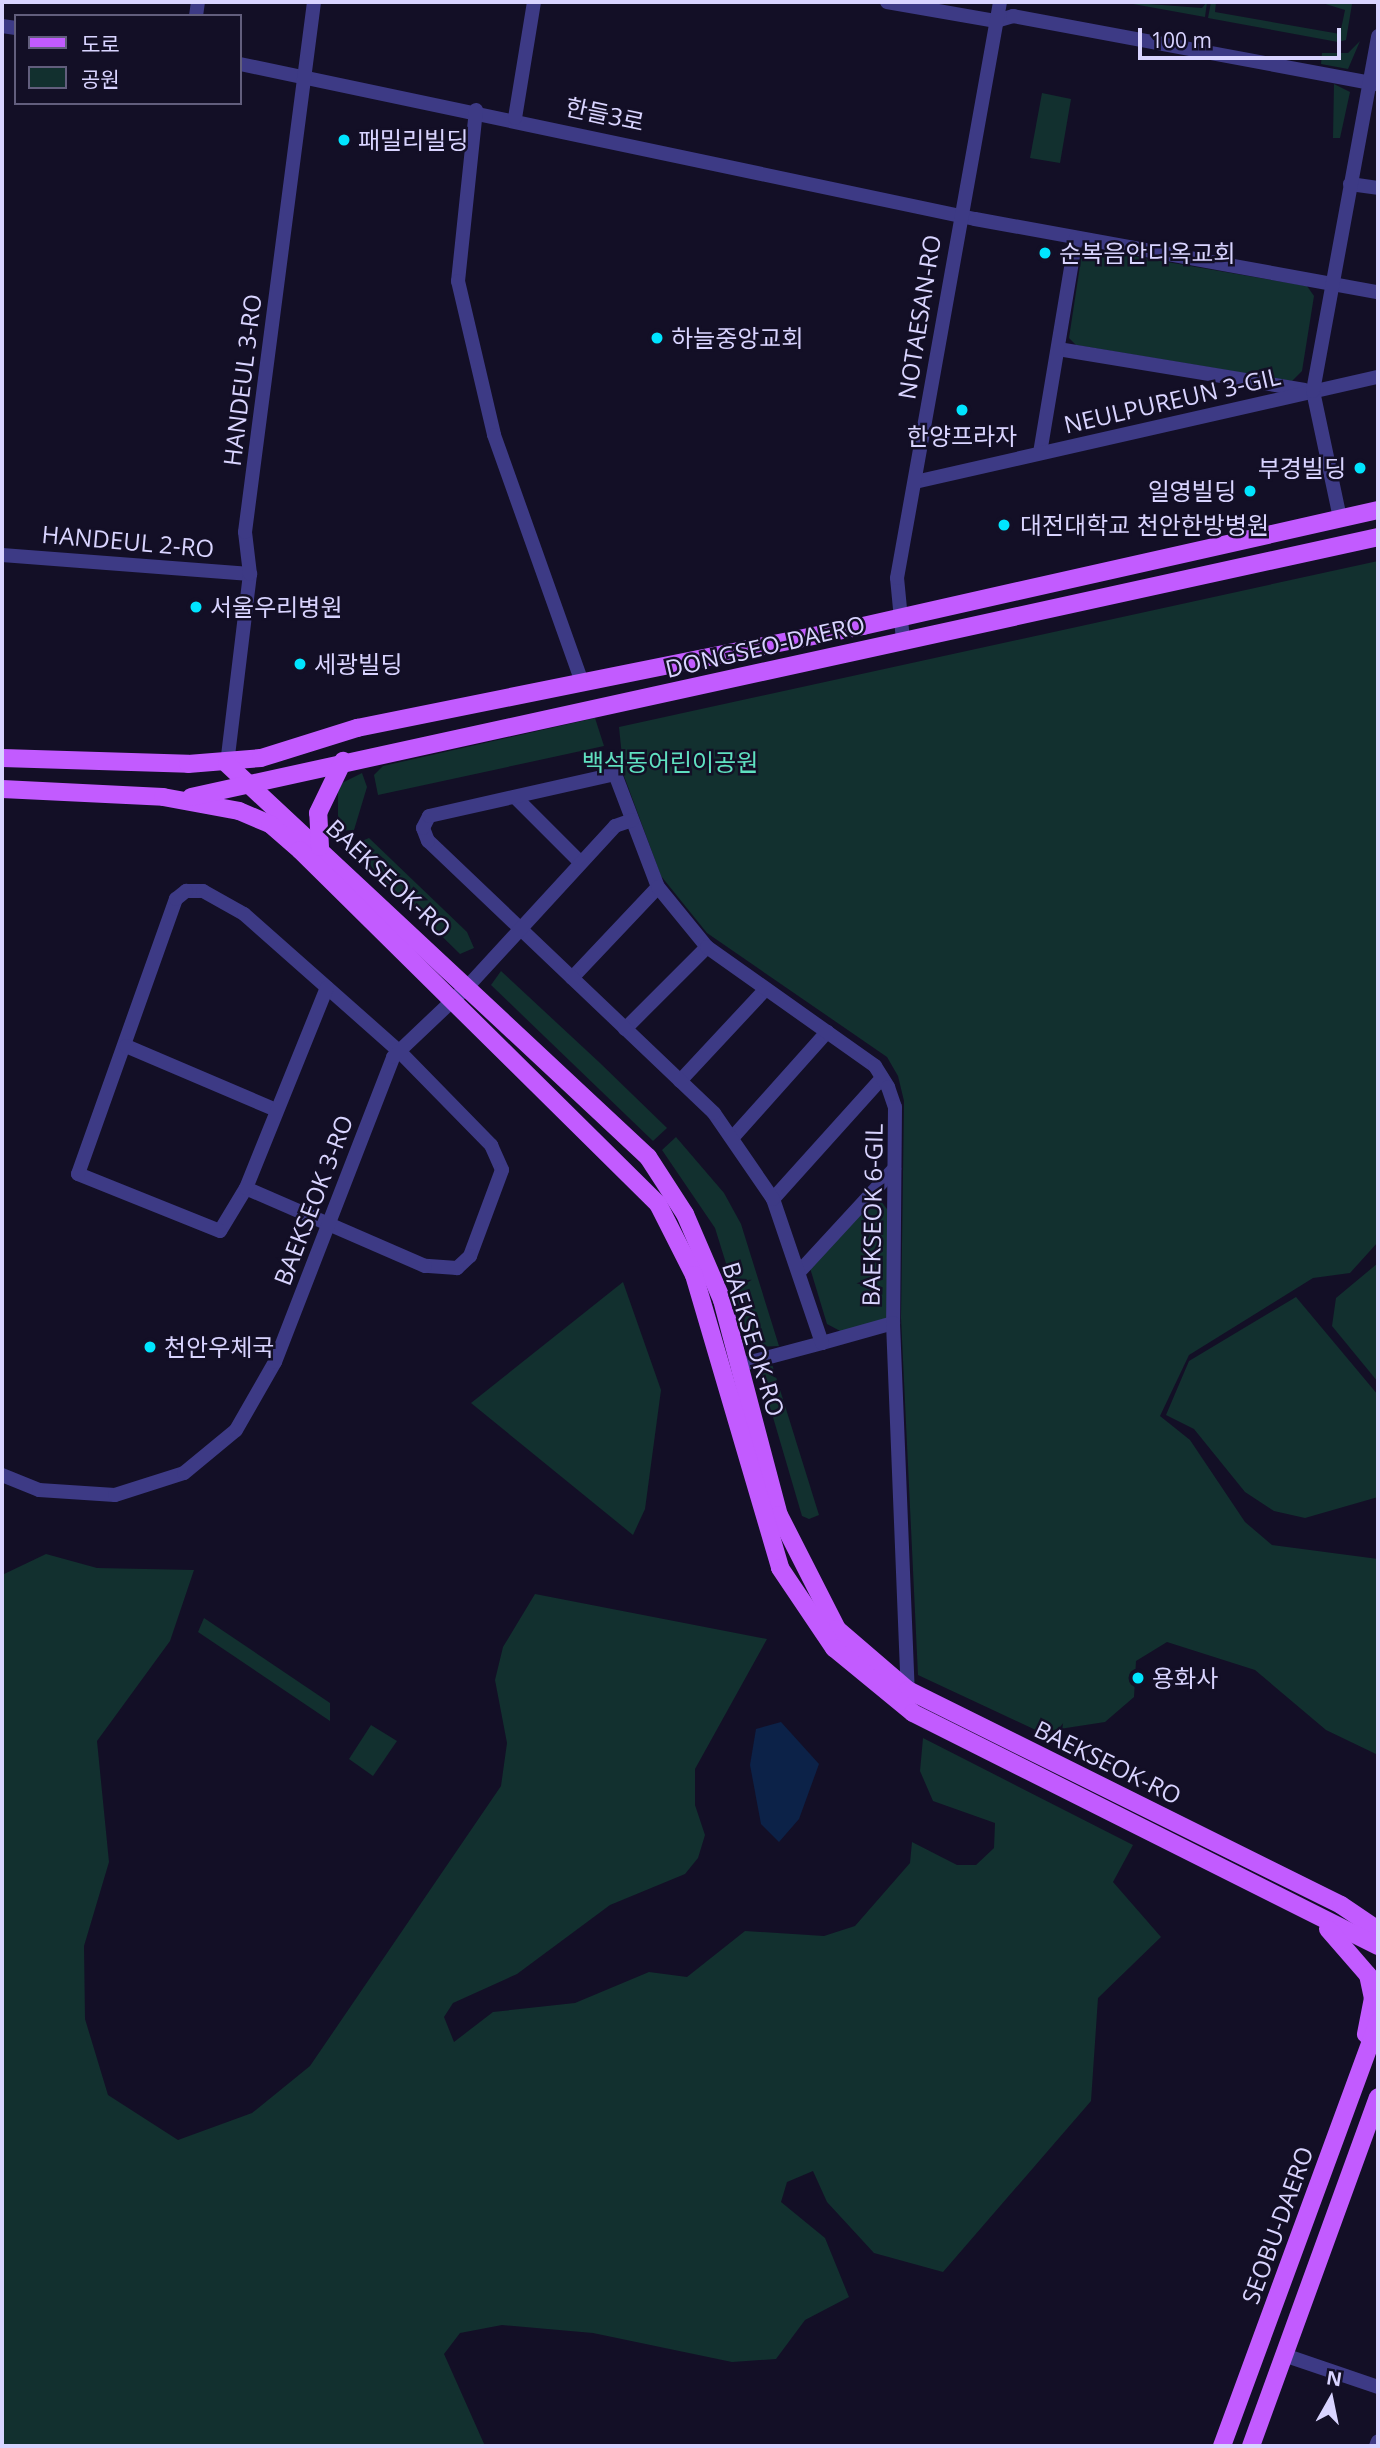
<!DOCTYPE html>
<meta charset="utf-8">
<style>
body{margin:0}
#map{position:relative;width:1380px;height:2448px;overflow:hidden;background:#130f26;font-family:"Open Sans","Noto Sans KR",sans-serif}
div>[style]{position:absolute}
.green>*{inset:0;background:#12302f}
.water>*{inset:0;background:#0c2248}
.minor>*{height:14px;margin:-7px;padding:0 7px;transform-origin:7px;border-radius:7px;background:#3d3a85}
.major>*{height:18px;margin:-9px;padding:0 9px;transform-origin:9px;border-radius:9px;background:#c25bff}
.dots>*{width:19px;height:19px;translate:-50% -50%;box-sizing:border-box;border:4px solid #130f26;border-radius:50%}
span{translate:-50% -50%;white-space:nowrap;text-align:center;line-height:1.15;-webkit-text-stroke:5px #130f26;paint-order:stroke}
.street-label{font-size:24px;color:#d9d4ff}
.poi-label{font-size:24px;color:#d9d4ff}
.left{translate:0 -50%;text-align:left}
.right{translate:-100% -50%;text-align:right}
.park-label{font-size:24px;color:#5fe0c0}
.frame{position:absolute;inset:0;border:4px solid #d9d4ff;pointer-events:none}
.legend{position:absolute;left:14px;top:14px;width:228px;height:91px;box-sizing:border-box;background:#130f26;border:2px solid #625e7d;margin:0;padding:9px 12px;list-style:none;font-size:21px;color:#d9d4ff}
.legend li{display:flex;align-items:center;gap:14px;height:35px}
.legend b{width:35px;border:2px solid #625e7d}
.north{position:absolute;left:1296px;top:2364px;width:70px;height:70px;-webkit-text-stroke:5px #130f26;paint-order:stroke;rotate:9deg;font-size:19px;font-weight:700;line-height:28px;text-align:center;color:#d9d4ff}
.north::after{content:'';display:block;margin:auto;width:24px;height:32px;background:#d9d4ff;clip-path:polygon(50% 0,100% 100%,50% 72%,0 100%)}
.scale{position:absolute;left:1138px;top:28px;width:203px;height:32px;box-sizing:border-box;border:4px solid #d9d4ff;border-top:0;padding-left:9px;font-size:21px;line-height:24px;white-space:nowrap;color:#d9d4ff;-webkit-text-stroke:5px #130f26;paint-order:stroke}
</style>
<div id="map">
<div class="green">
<div style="clip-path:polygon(1122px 2px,1202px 8px,1207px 2px,1205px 17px)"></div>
<div style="clip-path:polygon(1211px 2px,1216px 2px,1215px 12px,1340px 34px,1345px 10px,1319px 2px,1352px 4px,1346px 40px,1338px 42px,1208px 18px)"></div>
<div style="clip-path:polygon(1360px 41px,1348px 69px,1321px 64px,1322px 53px,1348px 53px)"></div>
<div style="clip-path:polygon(1334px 84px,1350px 92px,1340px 138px,1333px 138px)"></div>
<div style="clip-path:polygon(1042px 93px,1071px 99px,1060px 163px,1030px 158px)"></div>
<div style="clip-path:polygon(1091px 249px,1307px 286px,1314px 296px,1302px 371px,1292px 381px,1076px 345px,1069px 338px,1081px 259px)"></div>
<div style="clip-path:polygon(1378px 561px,1378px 1242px,1350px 1273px,1313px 1278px,1189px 1355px,1160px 1416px,1190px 1440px,1245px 1522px,1272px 1545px,1378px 1559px,1378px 1755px,1326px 1730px,1255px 1670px,1167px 1642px,1136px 1661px,1134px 1697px,1105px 1722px,1040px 1732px,918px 1675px,901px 1318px,904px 1101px,898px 1076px,887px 1057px,707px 933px,661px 876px,624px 776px,619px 727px)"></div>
<div style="clip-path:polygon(595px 718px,604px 746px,378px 795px,374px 775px,383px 766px)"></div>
<div style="clip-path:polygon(362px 773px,367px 787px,354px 830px,338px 831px,338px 785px)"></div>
<div style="clip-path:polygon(369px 838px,467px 932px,474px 948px,460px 954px,350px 846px)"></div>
<div style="clip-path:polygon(501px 971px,600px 1063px,667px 1128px,653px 1141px,491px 985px)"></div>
<div style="clip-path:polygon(676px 1137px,724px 1193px,741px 1224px,779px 1346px,752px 1347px,715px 1228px,662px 1150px)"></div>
<div style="clip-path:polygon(877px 1196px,890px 1213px,887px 1318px,844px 1333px,827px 1324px,810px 1268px)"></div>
<div style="clip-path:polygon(1378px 1263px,1378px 1382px,1332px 1326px,1336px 1298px)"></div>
<div style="clip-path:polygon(623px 1282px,661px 1390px,645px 1509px,633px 1535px,471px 1403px)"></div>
<div style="clip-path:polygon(1296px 1297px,1378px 1395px,1378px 1497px,1305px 1518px,1274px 1511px,1245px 1492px,1194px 1429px,1166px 1415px,1189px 1361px)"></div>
<div style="clip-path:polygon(772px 1364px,819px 1515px,809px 1519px,802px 1516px,760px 1373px)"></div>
<div style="clip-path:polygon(46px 1554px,97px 1568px,194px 1570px,170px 1641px,97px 1741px,109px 1862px,84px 1946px,85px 2019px,108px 2095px,178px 2140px,252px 2113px,310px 2066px,501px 1786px,507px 1743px,495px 1680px,503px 1647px,535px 1594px,767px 1639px,695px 1769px,695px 1805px,705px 1835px,698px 1858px,685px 1874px,610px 1905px,517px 1974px,453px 2003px,444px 2017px,454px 2042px,493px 2012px,575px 2003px,649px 1972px,687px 1977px,745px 1931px,824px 1936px,855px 1926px,910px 1863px,912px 1842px,957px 1865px,976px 1865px,994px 1848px,995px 1823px,933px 1801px,920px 1771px,923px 1738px,1133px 1845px,1113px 1882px,1161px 1937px,1098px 1998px,1091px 2101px,943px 2272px,874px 2253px,827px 2202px,813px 2171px,787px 2182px,781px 2202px,825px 2238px,849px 2297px,805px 2320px,776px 2359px,732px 2362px,593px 2333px,502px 2325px,460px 2333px,444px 2354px,485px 2446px,2px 2446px,2px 1575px)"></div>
<div style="clip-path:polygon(204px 1618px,330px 1703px,330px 1721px,198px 1632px)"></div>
<div style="clip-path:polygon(371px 1725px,397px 1741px,373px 1776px,349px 1759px)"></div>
</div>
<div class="water">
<div style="clip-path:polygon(781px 1722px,819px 1764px,799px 1819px,779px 1842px,761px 1824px,750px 1765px,756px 1729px)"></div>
</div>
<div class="minor">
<div style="left:887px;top:2px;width:111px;rotate:9.9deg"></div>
<div style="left:996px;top:21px;width:18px;rotate:-16deg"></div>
<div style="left:1013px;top:16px;width:371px;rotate:10.6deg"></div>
<div style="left:196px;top:16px;width:14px;rotate:-82deg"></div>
<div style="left:2px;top:26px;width:14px;rotate:8deg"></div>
<div style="left:240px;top:64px;width:751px;rotate:11.91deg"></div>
<div style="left:975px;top:219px;width:410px;rotate:10.3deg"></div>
<div style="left:476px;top:110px;width:172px;rotate:96deg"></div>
<div style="left:458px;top:281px;width:158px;rotate:76.8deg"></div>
<div style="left:494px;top:435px;width:262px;rotate:70.4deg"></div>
<div style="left:515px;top:118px;width:118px;rotate:-80.7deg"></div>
<div style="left:1350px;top:184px;width:28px;rotate:8deg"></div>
<div style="left:1058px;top:349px;width:250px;rotate:9.4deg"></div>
<div style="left:1040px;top:453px;width:218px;rotate:-80.5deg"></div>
<div style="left:915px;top:482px;width:475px;rotate:-12.8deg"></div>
<div style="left:1340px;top:518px;width:130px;rotate:-102deg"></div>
<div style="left:1313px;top:391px;width:361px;rotate:-79.6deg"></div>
<div style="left:2px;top:555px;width:249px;rotate:4.4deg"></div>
<div style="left:903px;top:640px;width:62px;rotate:-95.5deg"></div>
<div style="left:897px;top:578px;width:585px;rotate:-79.86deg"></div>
<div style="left:227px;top:764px;width:191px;rotate:-83.1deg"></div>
<div style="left:250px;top:574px;width:42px;rotate:-96.8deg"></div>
<div style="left:245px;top:532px;width:534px;rotate:-82.58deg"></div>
<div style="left:515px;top:797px;width:93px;rotate:45deg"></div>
<div style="left:186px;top:891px;width:17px"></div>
<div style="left:203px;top:891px;width:47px;rotate:29.3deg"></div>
<div style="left:244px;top:914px;width:207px;rotate:41.5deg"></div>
<div style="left:399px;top:1051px;width:132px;rotate:45.6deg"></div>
<div style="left:491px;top:1145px;width:27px;rotate:66deg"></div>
<div style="left:502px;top:1170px;width:92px;rotate:110.4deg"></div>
<div style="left:470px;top:1256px;width:18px;rotate:137deg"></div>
<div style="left:457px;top:1268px;width:32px;rotate:-176deg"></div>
<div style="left:425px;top:1266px;width:195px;rotate:-156.5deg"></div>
<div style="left:246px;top:1188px;width:50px;rotate:121.2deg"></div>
<div style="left:220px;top:1231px;width:153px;rotate:-158.1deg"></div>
<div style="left:78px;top:1174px;width:292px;rotate:-70.4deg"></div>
<div style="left:176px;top:899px;width:13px;rotate:-39deg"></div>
<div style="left:572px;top:978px;width:125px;rotate:-46.6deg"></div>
<div style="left:625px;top:1029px;width:116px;rotate:-45deg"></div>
<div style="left:126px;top:1046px;width:161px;rotate:23.1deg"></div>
<div style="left:680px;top:1081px;width:122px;rotate:-47deg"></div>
<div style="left:734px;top:1136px;width:140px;rotate:-48.2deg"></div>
<div style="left:246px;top:1188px;width:216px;rotate:-68deg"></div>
<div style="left:773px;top:1199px;width:163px;rotate:-48deg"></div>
<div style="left:800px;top:1271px;width:139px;rotate:-47.3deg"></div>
<div style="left:822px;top:1343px;width:74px;rotate:-15.7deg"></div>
<div style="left:739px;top:1365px;width:86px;rotate:-14.8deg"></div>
<div style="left:822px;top:1343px;width:152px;rotate:-108.8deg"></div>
<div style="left:773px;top:1199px;width:104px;rotate:-124.5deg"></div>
<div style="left:714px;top:1113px;width:395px;rotate:-136.4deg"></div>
<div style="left:428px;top:841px;width:14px;rotate:-111deg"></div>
<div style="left:423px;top:828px;width:13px;rotate:-63deg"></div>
<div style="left:429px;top:816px;width:191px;rotate:-12.7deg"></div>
<div style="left:615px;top:774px;width:121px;rotate:69.2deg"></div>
<div style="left:658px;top:887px;width:77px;rotate:50.8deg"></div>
<div style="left:707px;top:947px;width:206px;rotate:35.3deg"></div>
<div style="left:875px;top:1066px;width:25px;rotate:58deg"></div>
<div style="left:888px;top:1087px;width:21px;rotate:71deg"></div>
<div style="left:895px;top:1107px;width:216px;rotate:90.5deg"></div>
<div style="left:893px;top:1323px;width:367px;rotate:87.7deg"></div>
<div style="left:2px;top:1475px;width:40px;rotate:22deg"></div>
<div style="left:39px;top:1490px;width:76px;rotate:3.8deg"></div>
<div style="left:115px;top:1495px;width:72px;rotate:-17.7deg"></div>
<div style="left:184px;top:1473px;width:67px;rotate:-39.6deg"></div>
<div style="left:236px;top:1430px;width:78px;rotate:-60.2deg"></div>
<div style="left:275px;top:1362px;width:327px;rotate:-68.8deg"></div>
<div style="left:393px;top:1057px;width:105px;rotate:-43.5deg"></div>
<div style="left:469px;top:985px;width:216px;rotate:-47.4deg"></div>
<div style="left:615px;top:826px;width:18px;rotate:-19deg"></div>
<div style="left:1284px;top:2355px;width:99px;rotate:18.8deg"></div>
<div style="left:1376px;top:2446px;width:5px;rotate:-68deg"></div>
</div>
<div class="major">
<div style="left:2px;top:758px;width:186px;rotate:1.8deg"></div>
<div style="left:188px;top:764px;width:73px;rotate:-4.7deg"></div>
<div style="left:261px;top:758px;width:101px;rotate:-17.4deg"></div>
<div style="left:357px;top:728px;width:516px;rotate:-11.4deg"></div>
<div style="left:863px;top:626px;width:528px;rotate:-12.69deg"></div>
<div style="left:227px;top:764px;width:576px;rotate:43.03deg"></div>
<div style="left:648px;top:1157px;width:68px;rotate:57deg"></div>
<div style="left:685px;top:1214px;width:94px;rotate:66.7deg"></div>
<div style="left:722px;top:1300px;width:222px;rotate:75.2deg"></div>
<div style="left:779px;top:1515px;width:128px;rotate:63deg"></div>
<div style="left:837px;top:1629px;width:94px;rotate:40.7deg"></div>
<div style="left:908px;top:1690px;width:483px;rotate:26.4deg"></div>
<div style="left:1341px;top:1905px;width:45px;rotate:34deg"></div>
<div style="left:2px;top:789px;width:161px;rotate:2.8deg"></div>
<div style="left:163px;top:797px;width:77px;rotate:10.4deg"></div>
<div style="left:239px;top:811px;width:34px;rotate:23deg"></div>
<div style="left:270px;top:824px;width:40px;rotate:41deg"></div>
<div style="left:300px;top:850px;width:503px;rotate:44.68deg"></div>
<div style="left:658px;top:1204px;width:80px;rotate:63.1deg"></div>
<div style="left:694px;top:1275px;width:305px;rotate:73.6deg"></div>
<div style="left:780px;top:1568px;width:97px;rotate:56deg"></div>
<div style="left:834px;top:1648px;width:102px;rotate:39.4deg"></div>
<div style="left:913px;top:1713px;width:520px;rotate:26.61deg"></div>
<div style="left:191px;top:797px;width:1215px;rotate:-12.35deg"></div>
<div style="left:320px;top:847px;width:34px;rotate:-93deg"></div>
<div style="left:318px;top:813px;width:58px;rotate:-64.3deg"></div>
<div style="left:1328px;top:1929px;width:61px;rotate:49deg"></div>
<div style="left:1368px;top:1975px;width:24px;rotate:78deg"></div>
<div style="left:1373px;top:1998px;width:37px;rotate:101deg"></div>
<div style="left:1222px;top:2446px;width:452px;rotate:-69.8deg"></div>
<div style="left:1251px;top:2446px;width:371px;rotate:-70deg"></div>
</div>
<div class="dots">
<div style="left:344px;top:140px;background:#00e5ff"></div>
<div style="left:1045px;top:253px;background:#00e5ff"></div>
<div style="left:657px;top:338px;background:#00e5ff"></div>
<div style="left:962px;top:410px;background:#00e5ff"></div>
<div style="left:1360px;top:468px;background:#00e5ff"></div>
<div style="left:1250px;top:491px;background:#00e5ff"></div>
<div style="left:1004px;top:525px;background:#00e5ff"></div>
<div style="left:196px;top:607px;background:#00e5ff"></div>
<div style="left:300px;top:664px;background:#00e5ff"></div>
<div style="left:150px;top:1347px;background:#00e5ff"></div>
<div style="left:1138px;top:1678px;background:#00e5ff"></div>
</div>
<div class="street-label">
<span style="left:605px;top:114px;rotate:12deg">한들3로</span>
<span style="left:919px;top:317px;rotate:-81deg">NOTAESAN-RO</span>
<span style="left:242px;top:380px;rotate:-83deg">HANDEUL 3-RO</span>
<span style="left:1172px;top:400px;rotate:-13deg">NEULPUREUN 3-GIL</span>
<span style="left:128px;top:541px;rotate:5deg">HANDEUL 2-RO</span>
<span style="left:765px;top:646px;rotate:-13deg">DONGSEO-DAERO</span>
<span style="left:389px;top:878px;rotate:43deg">BAEKSEOK-RO</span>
<span style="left:313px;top:1200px;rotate:-69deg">BAEKSEOK 3-RO</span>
<span style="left:872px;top:1215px;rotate:-89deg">BAEKSEOK 6-GIL</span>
<span style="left:754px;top:1339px;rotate:73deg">BAEKSEOK-RO</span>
<span style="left:1108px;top:1762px;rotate:26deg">BAEKSEOK-RO</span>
<span style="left:1277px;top:2225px;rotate:-70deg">SEOBU-DAERO</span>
</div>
<div class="poi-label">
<span class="left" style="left:358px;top:140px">패밀리빌딩</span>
<span class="left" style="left:1059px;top:253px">순복음안디옥교회</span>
<span class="left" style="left:671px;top:338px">하늘중앙교회</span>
<span style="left:962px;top:436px">한양프라자</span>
<span class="right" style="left:1346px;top:468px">부경빌딩</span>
<span class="right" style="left:1236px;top:491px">일영빌딩</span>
<span class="left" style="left:1020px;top:525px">대전대학교 천안한방병원</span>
<span class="left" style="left:210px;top:607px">서울우리병원</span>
<span class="left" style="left:314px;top:664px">세광빌딩</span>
<span class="left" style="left:164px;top:1347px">천안우체국</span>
<span class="left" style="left:1152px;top:1678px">용화사</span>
</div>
<div class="park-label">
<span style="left:670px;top:762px">백석동어린이공원</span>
</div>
<div class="frame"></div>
<ul class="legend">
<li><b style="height:9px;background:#c25bff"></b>도로</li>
<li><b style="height:19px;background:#12302f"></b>공원</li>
</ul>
<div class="north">N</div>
<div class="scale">100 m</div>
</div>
